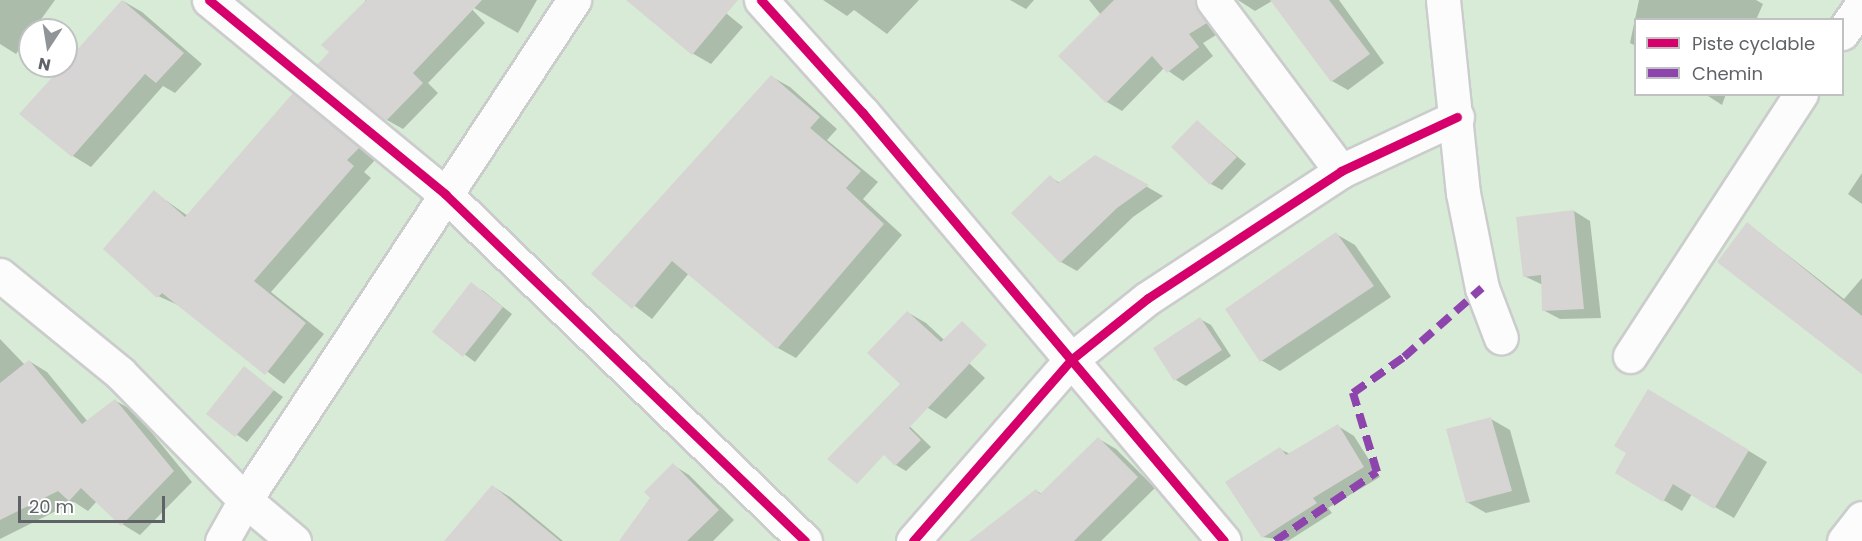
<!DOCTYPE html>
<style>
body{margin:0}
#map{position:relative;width:1862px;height:541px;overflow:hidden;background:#efeeea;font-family:Poppins,sans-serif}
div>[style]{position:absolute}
.green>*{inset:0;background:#d8ebd6}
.shadow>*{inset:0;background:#0003}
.building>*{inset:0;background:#d6d5d3}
.roads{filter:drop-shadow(2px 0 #cbcccc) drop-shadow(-2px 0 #cbcccc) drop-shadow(0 2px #cbcccc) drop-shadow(0 -2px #cbcccc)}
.minor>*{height:33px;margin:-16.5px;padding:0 16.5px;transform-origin:16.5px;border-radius:16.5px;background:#fdfcfc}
.quiet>*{height:8px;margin-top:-4px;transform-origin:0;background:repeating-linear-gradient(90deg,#8e44ad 0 15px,transparent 0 23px)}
.cycleway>*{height:9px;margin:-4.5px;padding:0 4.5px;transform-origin:4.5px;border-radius:4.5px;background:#d6006c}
span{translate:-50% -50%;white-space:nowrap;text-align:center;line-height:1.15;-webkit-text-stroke:4.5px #fff;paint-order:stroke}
.legend{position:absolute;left:1634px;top:18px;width:210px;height:78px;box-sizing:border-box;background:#fff;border:2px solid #bfc1c3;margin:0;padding:8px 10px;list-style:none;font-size:18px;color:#5f6368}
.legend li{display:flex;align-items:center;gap:12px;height:30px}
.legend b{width:30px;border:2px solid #bfc1c3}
.north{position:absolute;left:18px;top:18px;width:60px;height:60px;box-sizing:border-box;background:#fff;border:2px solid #bfc1c3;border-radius:50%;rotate:192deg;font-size:16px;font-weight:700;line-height:24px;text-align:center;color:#5f6368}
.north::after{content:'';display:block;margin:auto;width:21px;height:27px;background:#919496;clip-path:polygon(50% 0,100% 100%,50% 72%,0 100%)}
.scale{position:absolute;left:18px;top:496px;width:147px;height:27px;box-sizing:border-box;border:3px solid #5f6368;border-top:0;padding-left:8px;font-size:18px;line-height:21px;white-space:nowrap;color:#5f6368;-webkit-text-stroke:4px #fff;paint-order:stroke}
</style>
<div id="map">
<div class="green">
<div style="clip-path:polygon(evenodd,0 0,1862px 0,1862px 541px,0 541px,0 0,1636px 20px,1842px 20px,1842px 94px,1636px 94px,1636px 20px,0 0,30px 30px,66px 30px,66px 66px,30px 66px,30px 30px)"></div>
</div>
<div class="shadow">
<div style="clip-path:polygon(0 0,55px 0,16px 54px,0 44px)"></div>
<div style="clip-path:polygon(365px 0,537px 0,518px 33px,467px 4px,485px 23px,428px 83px,438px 93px,403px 129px,387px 120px)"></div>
<div style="clip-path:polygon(642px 0,710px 0,743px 27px,711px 64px,692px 53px)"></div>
<div style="clip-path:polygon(823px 0,919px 0,887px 34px,854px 10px,847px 16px)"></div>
<div style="clip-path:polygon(1010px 0,1034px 0,1026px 9px)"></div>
<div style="clip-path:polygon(1089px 0,1213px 0,1221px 32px,1203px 43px,1213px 56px,1183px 81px,1164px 68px,1122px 111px,1107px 102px,1101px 15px)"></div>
<div style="clip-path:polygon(1238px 0,1339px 0,1384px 63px,1348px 90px,1332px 81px,1272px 1px,1255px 11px)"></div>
<div style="clip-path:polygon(1639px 0,1756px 0,1763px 4px,1756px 20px,1636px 20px,1636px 46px,1630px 43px)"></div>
<div style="clip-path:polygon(123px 1px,142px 12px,202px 64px,175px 93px,163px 86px,91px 167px,73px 156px,66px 65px)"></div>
<div style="clip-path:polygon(772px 77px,790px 87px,837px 129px,827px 140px,878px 182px,863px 199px,902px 235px,796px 358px,778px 348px,689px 273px,652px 319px,593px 274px)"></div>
<div style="clip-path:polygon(1705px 94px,1726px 94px,1722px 105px)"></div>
<div style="clip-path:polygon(293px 95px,376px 159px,364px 172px,371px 178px,271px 292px,324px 334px,284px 384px,178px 305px,158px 296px,154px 192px,188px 216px)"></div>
<div style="clip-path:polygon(1198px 122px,1246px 164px,1222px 190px,1211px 184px)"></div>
<div style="clip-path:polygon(1095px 157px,1163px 196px,1133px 217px,1077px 271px,1061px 262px,1050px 177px,1060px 183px)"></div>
<div style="clip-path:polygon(1862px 173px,1862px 204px,1848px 194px)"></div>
<div style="clip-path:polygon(1574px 211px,1590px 221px,1601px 318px,1560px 319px,1543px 310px,1543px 285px,1524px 276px)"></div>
<div style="clip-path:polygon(1748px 224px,1844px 299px,1862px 278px,1862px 369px)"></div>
<div style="clip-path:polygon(1336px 234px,1355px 245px,1391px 297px,1280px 371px,1261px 360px)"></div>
<div style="clip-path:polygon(482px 290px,512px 314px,475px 362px,434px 332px)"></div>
<div style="clip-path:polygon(907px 312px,926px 323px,985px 378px,946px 419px,928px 408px)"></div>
<div style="clip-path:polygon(1200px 319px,1211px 325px,1231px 356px,1186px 386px,1176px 380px)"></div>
<div style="clip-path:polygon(0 339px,25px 365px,29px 361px,47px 372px,88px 422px,116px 401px,134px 411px,192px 482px,140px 535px,122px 524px,97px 501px,88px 511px,74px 502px,0 539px)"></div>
<div style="clip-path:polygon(244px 368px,283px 397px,247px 442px,208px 414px)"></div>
<div style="clip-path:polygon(1667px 401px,1767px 462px,1734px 518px,1692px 494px,1682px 511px,1617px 473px)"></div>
<div style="clip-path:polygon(895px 412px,931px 447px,906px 471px,896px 465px)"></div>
<div style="clip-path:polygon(1491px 419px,1510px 430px,1530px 502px,1486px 513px,1467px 502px)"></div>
<div style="clip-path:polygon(1338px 426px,1354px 436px,1380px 477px,1328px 508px,1332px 513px,1288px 541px,1263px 537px,1280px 449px,1290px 454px)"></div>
<div style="clip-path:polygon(1099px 439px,1116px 449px,1155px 488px,1101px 541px,971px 541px,1037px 491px,1042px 494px)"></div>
<div style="clip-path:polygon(673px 465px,689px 475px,734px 520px,713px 541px,621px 541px)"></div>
<div style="clip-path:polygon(492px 486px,510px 497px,563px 541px,474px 541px)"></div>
</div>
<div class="building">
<div style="clip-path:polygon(122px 0,184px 53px,156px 83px,145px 74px,72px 157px,19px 114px)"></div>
<div style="clip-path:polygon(366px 0,482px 0,413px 73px,423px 83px,386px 121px,317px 65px,329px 52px,321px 45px)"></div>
<div style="clip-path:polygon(626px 0,738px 0,692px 55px)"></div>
<div style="clip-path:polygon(1114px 0,1195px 0,1207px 23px,1189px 34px,1199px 47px,1167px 73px,1152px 56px,1106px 103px,1058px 56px)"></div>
<div style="clip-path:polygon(1270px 0,1329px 0,1370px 54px,1331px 82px)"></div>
<div style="clip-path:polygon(771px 75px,820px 117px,810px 128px,861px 171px,846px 188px,884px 224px,777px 349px,672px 261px,632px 309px,591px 274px)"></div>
<div style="clip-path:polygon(293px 93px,359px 148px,347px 160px,354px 166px,254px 281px,306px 323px,265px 375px,162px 293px,157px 298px,103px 249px,154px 190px,185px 217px)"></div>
<div style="clip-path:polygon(1197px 120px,1237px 157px,1210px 185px,1171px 147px)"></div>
<div style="clip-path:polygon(1095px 155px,1149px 185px,1117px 208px,1060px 263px,1011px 213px,1050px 175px,1058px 183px)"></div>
<div style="clip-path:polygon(1574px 210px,1584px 309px,1542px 311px,1541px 275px,1523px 277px,1516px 217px)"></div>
<div style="clip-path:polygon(1747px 222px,1862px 316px,1862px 374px,1717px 262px)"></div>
<div style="clip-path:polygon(1336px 232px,1374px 286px,1260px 362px,1225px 309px)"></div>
<div style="clip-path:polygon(471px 282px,503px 307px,463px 357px,432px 332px)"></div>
<div style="clip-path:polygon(907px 311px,941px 342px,962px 321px,987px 345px,909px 428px,921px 440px,895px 466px,884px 455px,857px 484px,827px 459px,900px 384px,867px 353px)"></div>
<div style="clip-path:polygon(1200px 317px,1222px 350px,1174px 381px,1153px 348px)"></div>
<div style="clip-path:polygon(29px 360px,82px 424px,115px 399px,174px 471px,121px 526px,81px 488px,69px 501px,58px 491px,0 520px,0 383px)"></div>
<div style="clip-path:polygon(244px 366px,274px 390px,235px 437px,206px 414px)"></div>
<div style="clip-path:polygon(1648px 389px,1749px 450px,1714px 509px,1673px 484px,1663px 502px,1615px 473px,1626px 453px,1614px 446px)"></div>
<div style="clip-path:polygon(1491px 417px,1512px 491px,1466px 503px,1446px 429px)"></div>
<div style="clip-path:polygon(1338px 424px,1364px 467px,1313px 498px,1317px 503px,1262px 538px,1225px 482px,1280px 447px,1286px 455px)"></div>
<div style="clip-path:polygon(1098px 437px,1138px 477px,1074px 541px,969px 541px,1036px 489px,1040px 494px)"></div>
<div style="clip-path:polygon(673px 463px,719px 510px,687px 541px,619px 541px,650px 498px,644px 492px)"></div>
<div style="clip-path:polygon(492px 485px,560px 541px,444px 541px)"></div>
</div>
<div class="roads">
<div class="minor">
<div style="left:209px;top:0;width:306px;rotate:39.4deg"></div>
<div style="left:445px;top:194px;width:500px;rotate:43.95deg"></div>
<div style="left:761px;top:0;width:151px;rotate:48deg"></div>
<div style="left:862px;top:112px;width:561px;rotate:49.84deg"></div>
<div style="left:1213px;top:0;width:214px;rotate:53.2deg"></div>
<div style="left:1443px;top:0;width:194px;rotate:84.1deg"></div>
<div style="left:1463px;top:193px;width:97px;rotate:78.7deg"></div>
<div style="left:1482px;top:288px;width:53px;rotate:69.2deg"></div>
<div style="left:1842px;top:33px;width:35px;rotate:-55deg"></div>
<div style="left:0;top:275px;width:155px;rotate:39.2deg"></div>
<div style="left:120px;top:373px;width:178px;rotate:45.5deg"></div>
<div style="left:245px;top:500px;width:64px;rotate:39.9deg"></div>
<div style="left:1630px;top:356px;width:313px;rotate:-56.9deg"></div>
<div style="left:222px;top:541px;width:47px;rotate:-60.7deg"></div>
<div style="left:245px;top:500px;width:599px;rotate:-56.66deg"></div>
<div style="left:913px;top:541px;width:242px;rotate:-48.9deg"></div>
<div style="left:1072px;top:359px;width:97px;rotate:-38.8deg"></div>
<div style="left:1148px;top:298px;width:231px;rotate:-33.3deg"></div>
<div style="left:1341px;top:171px;width:128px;rotate:-25deg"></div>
<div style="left:1844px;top:541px;width:29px;rotate:-52deg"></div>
</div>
</div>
<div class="quiet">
<div style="left:1275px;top:541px;width:123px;rotate:-34.1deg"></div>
<div style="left:1377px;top:472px;width:83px;rotate:-106.9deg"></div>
<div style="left:1353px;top:393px;width:62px;rotate:-35.2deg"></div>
<div style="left:1404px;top:357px;width:104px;rotate:-41.5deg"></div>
</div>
<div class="cycleway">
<div style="left:209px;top:0;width:306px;rotate:39.4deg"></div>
<div style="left:445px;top:194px;width:500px;rotate:43.95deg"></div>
<div style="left:761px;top:0;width:151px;rotate:48deg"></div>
<div style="left:862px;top:112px;width:561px;rotate:49.84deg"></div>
<div style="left:913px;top:541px;width:242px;rotate:-48.9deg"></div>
<div style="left:1072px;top:359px;width:97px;rotate:-38.8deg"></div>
<div style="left:1148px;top:298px;width:231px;rotate:-33.3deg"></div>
<div style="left:1341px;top:171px;width:128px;rotate:-25deg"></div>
</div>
<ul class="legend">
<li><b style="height:8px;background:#d6006c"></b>Piste cyclable</li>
<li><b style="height:8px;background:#8e44ad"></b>Chemin</li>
</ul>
<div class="north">N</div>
<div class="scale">20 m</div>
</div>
